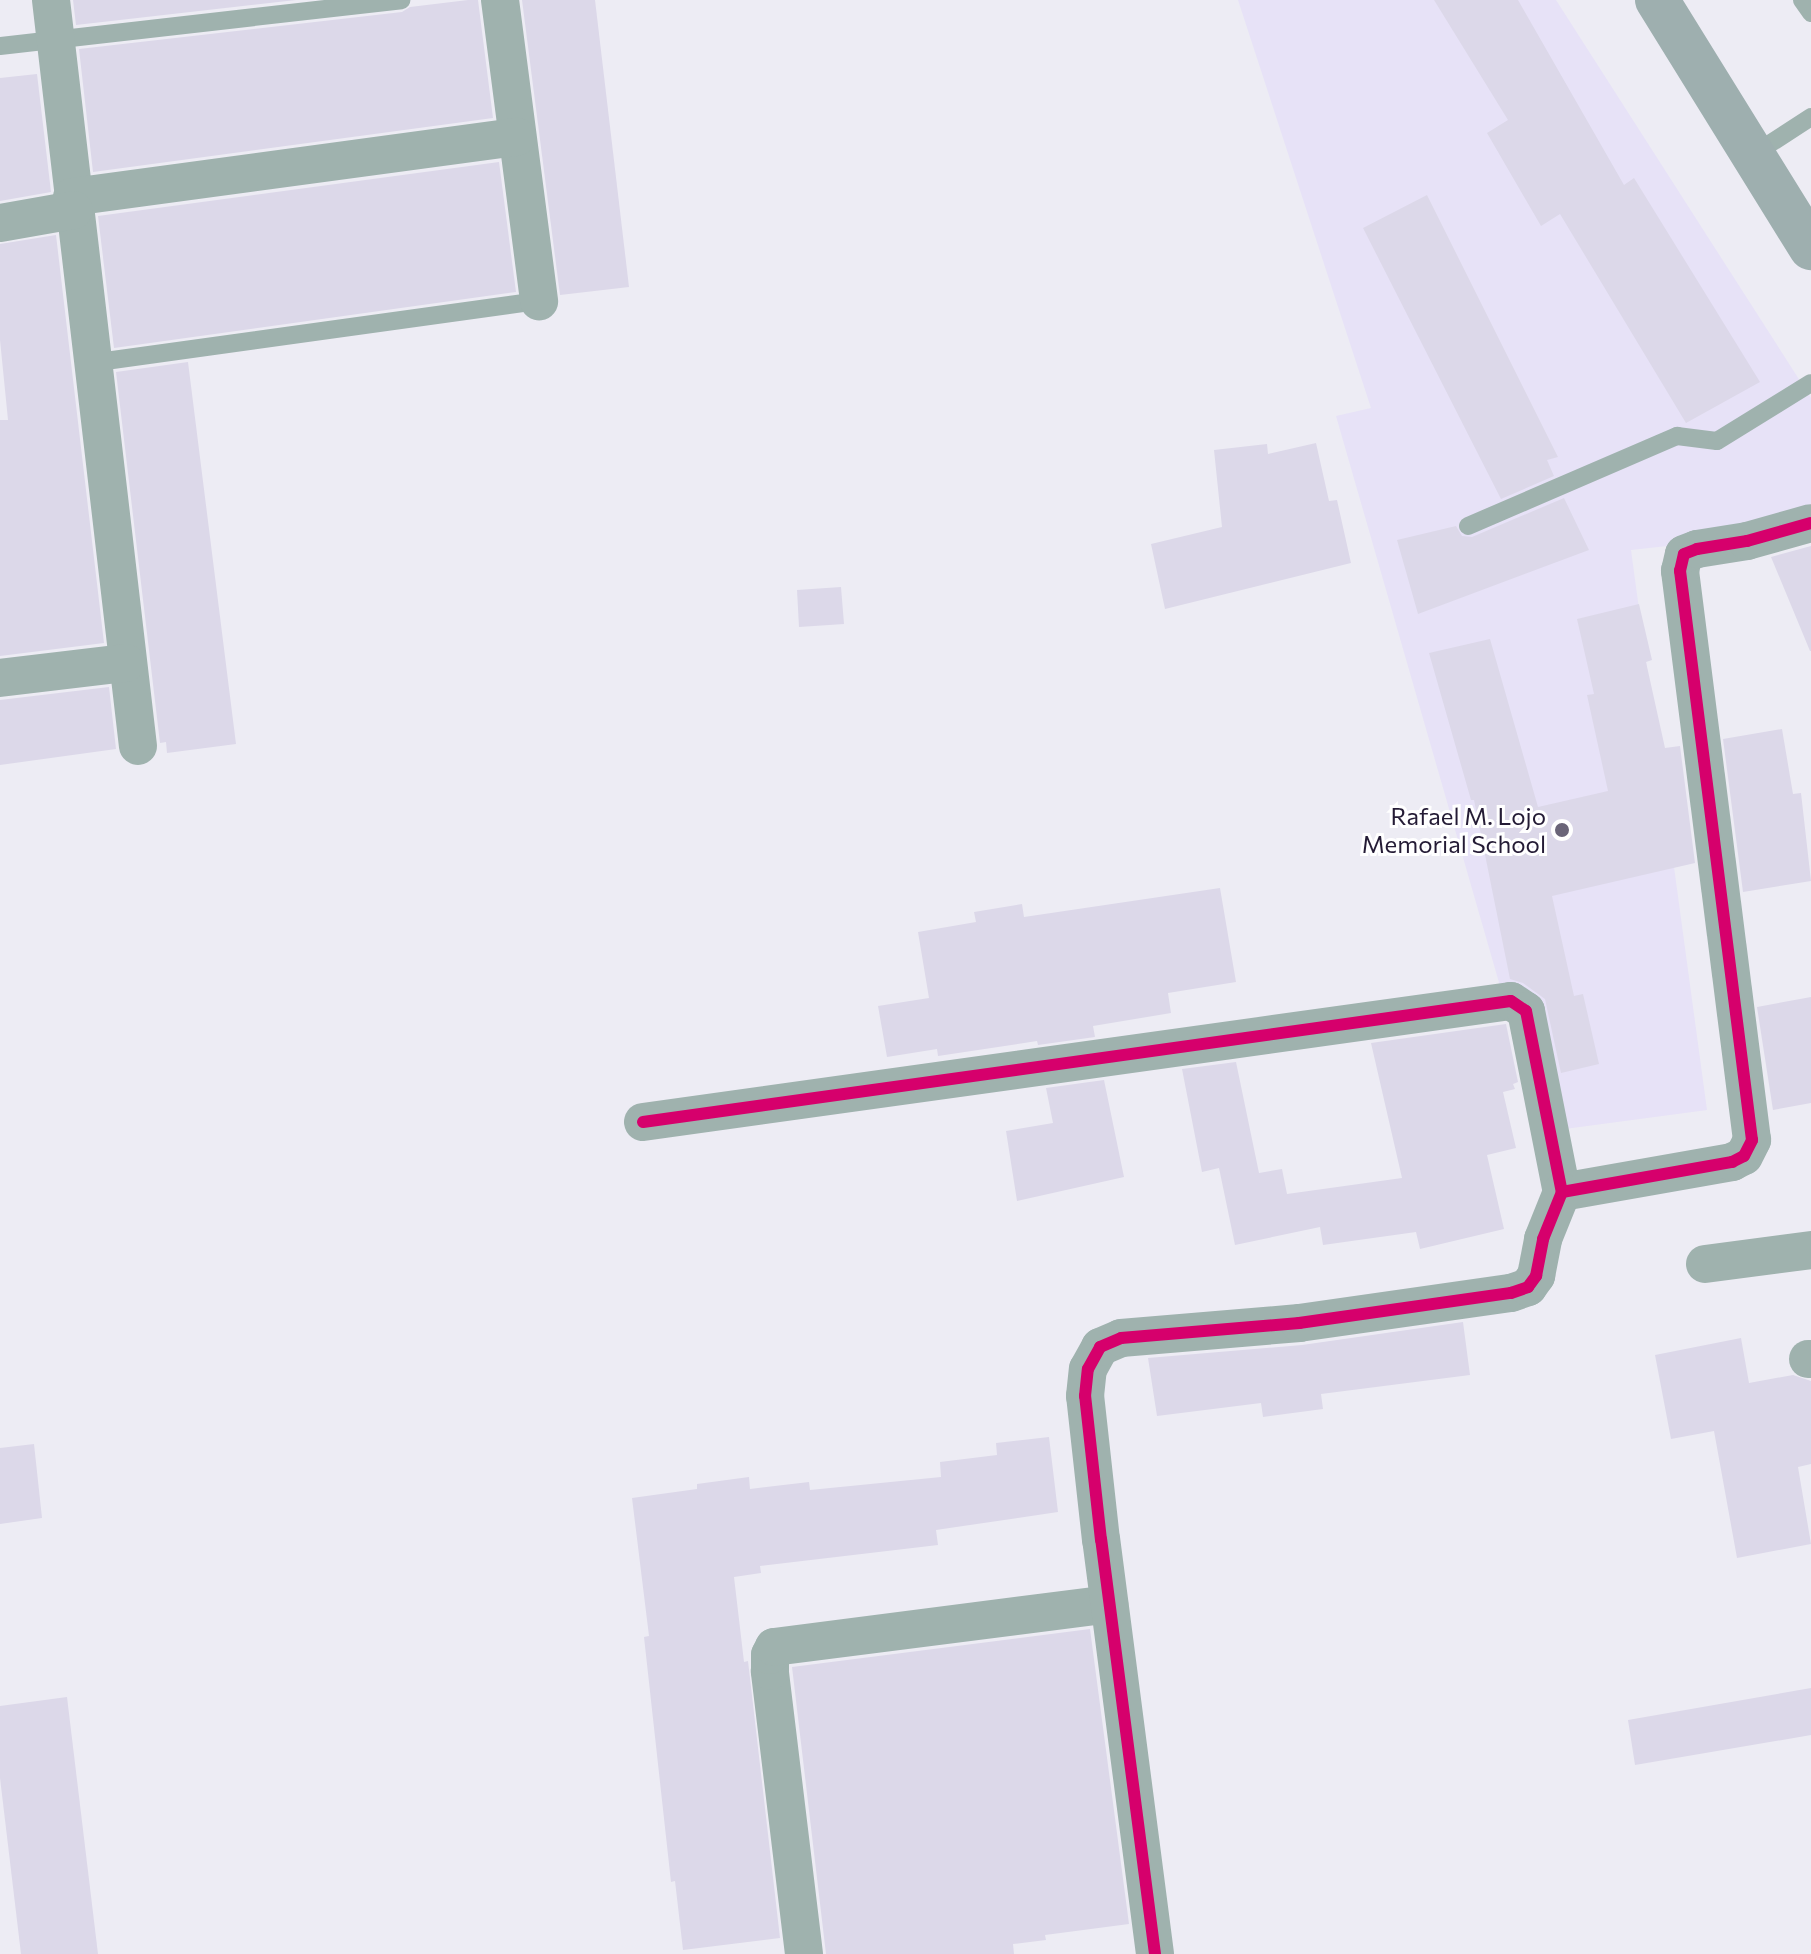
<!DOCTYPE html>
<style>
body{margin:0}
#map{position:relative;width:1811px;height:1954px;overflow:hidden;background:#edecf4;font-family:Commissioner,sans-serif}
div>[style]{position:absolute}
.built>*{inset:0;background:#e7e2f7}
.building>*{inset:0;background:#dcd8e9}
.service>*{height:18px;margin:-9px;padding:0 9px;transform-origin:9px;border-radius:9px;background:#9fb2ae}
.minor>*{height:38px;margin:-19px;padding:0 19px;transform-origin:19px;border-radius:19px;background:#9fb2ae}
.trunk>*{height:44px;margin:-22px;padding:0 22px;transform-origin:22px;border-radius:22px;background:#9eafaf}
.cycleway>*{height:12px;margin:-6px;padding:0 6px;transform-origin:6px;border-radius:6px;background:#d6006c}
.dots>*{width:22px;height:22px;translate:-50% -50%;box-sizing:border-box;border:4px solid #fff;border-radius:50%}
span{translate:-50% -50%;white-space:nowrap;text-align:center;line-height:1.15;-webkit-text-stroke:6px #fff;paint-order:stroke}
.poi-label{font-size:24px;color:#241b35}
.right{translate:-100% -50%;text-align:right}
</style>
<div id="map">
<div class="built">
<div style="clip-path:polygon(1238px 0,1556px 0,1811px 398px,1811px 513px,1749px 537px,1631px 550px,1707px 1110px,1542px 1132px,1336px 416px,1371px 408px)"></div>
</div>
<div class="building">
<div style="clip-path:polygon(73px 0,296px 0,76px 25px)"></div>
<div style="clip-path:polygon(468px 0,478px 0,493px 118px,93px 172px,79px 49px,402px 12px,410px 7px)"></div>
<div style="clip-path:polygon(522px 0,595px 0,629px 287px,560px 295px)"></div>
<div style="clip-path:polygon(1434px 0,1518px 0,1624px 185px,1634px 178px,1760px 382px,1686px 423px,1560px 214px,1541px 226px,1487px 133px,1508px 120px)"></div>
<div style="clip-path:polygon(37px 74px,51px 192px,0 201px,0 78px)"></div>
<div style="clip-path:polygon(499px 162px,516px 292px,114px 348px,98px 216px)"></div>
<div style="clip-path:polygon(1427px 195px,1558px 457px,1547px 460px,1554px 476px,1501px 499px,1363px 228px)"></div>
<div style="clip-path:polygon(56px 235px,104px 643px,0 656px,0 420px,8px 420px,0 340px,0 244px)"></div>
<div style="clip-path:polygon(188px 362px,236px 744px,167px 753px,166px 742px,160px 743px,116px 372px)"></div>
<div style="clip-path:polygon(1316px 443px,1329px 501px,1337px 500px,1351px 563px,1165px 609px,1151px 544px,1222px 527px,1214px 450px,1267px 444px,1268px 454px)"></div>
<div style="clip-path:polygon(1564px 498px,1589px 550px,1418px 614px,1397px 540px,1456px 526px,1462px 536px,1472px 537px)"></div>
<div style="clip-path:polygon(1811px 546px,1811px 651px,1810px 651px,1771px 557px)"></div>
<div style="clip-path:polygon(841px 587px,844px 624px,799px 627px,797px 590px)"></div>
<div style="clip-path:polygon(1639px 604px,1652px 660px,1646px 662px,1665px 748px,1680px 746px,1695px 863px,1552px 896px,1574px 996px,1583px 994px,1599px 1064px,1561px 1073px,1545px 999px,1523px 983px,1510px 979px,1474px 800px,1471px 800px,1429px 653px,1490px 639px,1538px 807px,1608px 791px,1587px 695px,1594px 694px,1577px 619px)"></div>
<div style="clip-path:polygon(109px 687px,116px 749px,0 765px,0 700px)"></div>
<div style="clip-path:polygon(1782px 729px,1793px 794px,1801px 793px,1811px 881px,1743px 892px,1723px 739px)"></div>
<div style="clip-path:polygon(1220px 888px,1236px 982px,1168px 993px,1171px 1013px,1093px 1026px,1095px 1037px,1038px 1045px,1037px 1041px,938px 1056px,937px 1049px,887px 1057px,878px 1006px,929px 998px,918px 932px,976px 922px,974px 912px,1022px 904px,1024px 917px)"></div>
<div style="clip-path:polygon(1811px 997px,1811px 1103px,1773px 1110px,1757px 1007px)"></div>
<div style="clip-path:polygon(1506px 1024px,1518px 1082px,1513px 1084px,1515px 1089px,1503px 1092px,1516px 1148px,1487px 1155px,1504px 1229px,1420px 1249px,1416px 1232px,1323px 1245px,1320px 1227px,1235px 1245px,1219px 1168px,1202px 1172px,1182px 1069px,1236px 1062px,1259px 1173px,1282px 1169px,1287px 1194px,1402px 1178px,1371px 1043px)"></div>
<div style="clip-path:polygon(1104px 1080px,1124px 1177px,1017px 1201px,1006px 1131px,1053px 1123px,1046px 1088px)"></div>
<div style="clip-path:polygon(1463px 1322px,1470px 1375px,1321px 1394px,1323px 1409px,1263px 1417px,1261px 1403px,1157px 1416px,1148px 1358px,1302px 1345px)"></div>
<div style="clip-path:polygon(1741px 1338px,1749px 1383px,1793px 1375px,1811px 1381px,1811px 1464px,1798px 1467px,1811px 1544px,1737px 1558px,1714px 1431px,1671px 1439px,1655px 1355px)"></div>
<div style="clip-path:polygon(1049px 1437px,1058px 1512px,936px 1530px,938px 1545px,760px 1566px,761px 1573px,734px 1577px,744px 1662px,748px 1661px,780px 1938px,683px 1950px,675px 1881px,671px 1882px,644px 1637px,649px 1636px,632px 1498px,697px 1489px,697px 1484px,749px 1477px,750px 1489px,809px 1482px,810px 1490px,941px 1477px,940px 1462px,997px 1455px,996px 1443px)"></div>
<div style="clip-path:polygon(34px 1444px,42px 1518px,0 1524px,0 1448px)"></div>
<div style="clip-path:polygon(1090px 1629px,1129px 1924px,1045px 1935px,1046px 1940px,1013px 1944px,1014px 1954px,826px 1954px,792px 1667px)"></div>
<div style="clip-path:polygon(1811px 1688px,1811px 1735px,1635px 1765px,1628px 1720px)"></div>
<div style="clip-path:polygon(67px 1697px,98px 1954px,21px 1954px,0 1778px,0 1706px)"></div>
</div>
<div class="service">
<div style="left:1802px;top:0;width:16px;rotate:55deg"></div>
<div style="left:0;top:46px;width:404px;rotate:-6.5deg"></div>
<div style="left:1754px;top:154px;width:68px;rotate:-33deg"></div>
<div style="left:91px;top:363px;width:452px;rotate:-7.9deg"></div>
<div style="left:1468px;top:526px;width:228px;rotate:-23.3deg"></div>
<div style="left:1677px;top:436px;width:40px;rotate:7.1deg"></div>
<div style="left:1717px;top:441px;width:110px;rotate:-31.7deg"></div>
</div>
<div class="minor">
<div style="left:51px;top:0;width:751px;rotate:83.35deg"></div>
<div style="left:500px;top:0;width:304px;rotate:82.6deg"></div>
<div style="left:72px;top:197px;width:449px;rotate:-7.7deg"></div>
<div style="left:0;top:223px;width:75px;rotate:-10deg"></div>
<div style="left:0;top:678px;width:127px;rotate:-6.8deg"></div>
<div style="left:643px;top:1122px;width:876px;rotate:-7.94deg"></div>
<div style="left:1511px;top:1001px;width:18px;rotate:34deg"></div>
<div style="left:1526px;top:1011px;width:185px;rotate:78.8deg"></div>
<div style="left:1562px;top:1192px;width:173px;rotate:-10deg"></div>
<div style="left:1732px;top:1162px;width:13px;rotate:-27deg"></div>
<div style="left:1744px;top:1156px;width:18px;rotate:-63deg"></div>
<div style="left:1752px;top:1140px;width:574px;rotate:-97.21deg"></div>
<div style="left:1680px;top:571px;width:17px;rotate:-77deg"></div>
<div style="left:1684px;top:554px;width:14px;rotate:-21deg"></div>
<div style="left:1697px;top:549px;width:51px;rotate:-9.1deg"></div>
<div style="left:1747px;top:541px;width:66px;rotate:-15.7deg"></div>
<div style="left:1705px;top:1264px;width:107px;rotate:-7.5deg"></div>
<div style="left:1808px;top:1359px;width:3px"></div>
<div style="left:804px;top:1954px;width:285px;rotate:-96.9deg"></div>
<div style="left:770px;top:1671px;width:16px;rotate:-90deg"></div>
<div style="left:770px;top:1655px;width:9px;rotate:-63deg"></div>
<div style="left:774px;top:1647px;width:338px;rotate:-7.3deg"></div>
<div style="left:1155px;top:1954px;width:418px;rotate:-97.4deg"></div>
<div style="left:1101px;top:1540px;width:145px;rotate:-96.3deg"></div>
<div style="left:1085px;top:1396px;width:27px;rotate:-84deg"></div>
<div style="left:1088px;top:1369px;width:25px;rotate:-61deg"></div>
<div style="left:1100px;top:1347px;width:23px;rotate:-23deg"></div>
<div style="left:1121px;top:1338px;width:179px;rotate:-4.8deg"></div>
<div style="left:1299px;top:1323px;width:214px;rotate:-8.1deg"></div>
<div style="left:1511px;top:1293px;width:18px;rotate:-19deg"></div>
<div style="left:1528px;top:1287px;width:14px;rotate:-54deg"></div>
<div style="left:1536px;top:1276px;width:38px;rotate:-79deg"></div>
<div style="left:1543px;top:1239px;width:51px;rotate:-68deg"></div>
</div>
<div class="trunk">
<div style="left:1657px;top:0;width:292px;rotate:58.2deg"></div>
</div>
<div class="cycleway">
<div style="left:643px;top:1122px;width:876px;rotate:-7.94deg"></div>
<div style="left:1511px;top:1001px;width:18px;rotate:34deg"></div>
<div style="left:1526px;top:1011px;width:185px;rotate:78.8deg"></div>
<div style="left:1562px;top:1192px;width:173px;rotate:-10deg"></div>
<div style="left:1732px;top:1162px;width:13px;rotate:-27deg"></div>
<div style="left:1744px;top:1156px;width:18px;rotate:-63deg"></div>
<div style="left:1752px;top:1140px;width:574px;rotate:-97.21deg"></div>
<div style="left:1680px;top:571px;width:17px;rotate:-77deg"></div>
<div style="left:1684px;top:554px;width:14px;rotate:-21deg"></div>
<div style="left:1697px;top:549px;width:51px;rotate:-9.1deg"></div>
<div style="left:1747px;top:541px;width:66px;rotate:-15.7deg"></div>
<div style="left:1155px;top:1954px;width:418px;rotate:-97.4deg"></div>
<div style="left:1101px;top:1540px;width:145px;rotate:-96.3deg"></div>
<div style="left:1085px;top:1396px;width:27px;rotate:-84deg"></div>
<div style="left:1088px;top:1369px;width:25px;rotate:-61deg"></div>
<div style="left:1100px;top:1347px;width:23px;rotate:-23deg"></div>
<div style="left:1121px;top:1338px;width:179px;rotate:-4.8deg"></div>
<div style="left:1299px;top:1323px;width:214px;rotate:-8.1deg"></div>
<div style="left:1511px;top:1293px;width:18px;rotate:-19deg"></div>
<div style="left:1528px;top:1287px;width:14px;rotate:-54deg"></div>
<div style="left:1536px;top:1276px;width:38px;rotate:-79deg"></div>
<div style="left:1543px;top:1239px;width:51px;rotate:-68deg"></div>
</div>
<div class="dots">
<div style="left:1562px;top:830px;background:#6a6478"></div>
</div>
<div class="poi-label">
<span class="right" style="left:1546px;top:830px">Rafael M. Lojo<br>Memorial School</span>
</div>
</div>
